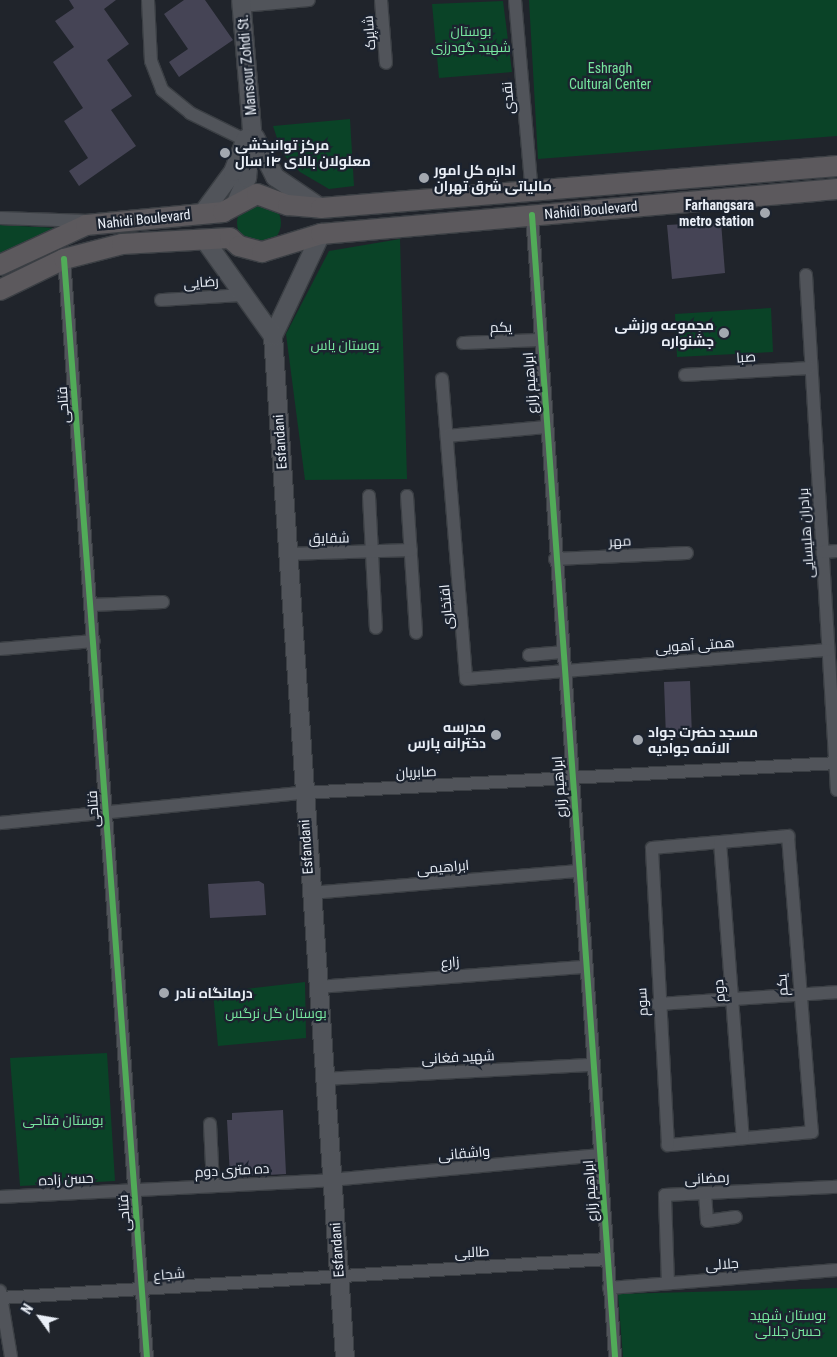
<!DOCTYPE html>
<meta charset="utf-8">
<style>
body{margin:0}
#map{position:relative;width:837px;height:1357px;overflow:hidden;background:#20242b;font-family:"Roboto Condensed",Cairo,sans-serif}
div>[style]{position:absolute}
.green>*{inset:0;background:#0a4327}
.round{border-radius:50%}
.building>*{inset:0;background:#454455}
.roads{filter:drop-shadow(1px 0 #3b3f44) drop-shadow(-1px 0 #3b3f44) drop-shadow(0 1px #3b3f44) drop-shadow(0 -1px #3b3f44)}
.minor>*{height:12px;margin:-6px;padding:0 6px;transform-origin:6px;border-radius:6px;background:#51545a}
.secondary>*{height:18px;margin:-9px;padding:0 9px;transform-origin:9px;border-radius:9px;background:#51545a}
.primary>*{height:20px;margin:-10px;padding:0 10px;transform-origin:10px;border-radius:10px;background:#5c595d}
.cycleway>*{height:6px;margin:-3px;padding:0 3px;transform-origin:3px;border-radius:3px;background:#51ab58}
.dots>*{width:14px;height:14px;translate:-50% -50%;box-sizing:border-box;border:2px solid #1c232f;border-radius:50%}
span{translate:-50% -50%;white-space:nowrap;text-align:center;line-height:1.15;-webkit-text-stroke:4.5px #1c232f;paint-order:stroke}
.park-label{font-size:14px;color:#77e69f}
.street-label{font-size:14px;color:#eaeff7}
.poi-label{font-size:14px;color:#eaeff7;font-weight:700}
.left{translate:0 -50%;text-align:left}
.right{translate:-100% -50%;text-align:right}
.north{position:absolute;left:15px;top:1292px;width:50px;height:50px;-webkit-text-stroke:4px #1c232f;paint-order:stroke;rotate:302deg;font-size:14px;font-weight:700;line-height:20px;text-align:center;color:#eaeff7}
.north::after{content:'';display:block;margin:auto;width:18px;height:22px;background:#eaeff7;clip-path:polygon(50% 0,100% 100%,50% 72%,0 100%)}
</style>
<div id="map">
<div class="green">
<div style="clip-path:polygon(529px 0,837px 0,837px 136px,538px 159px)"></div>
<div style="clip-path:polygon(503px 1px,512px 72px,439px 78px,432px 4px)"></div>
<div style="clip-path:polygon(350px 119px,354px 186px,329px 189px,300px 172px,282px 153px,273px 126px)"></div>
<div class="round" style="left:237px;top:201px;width:44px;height:44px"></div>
<div style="clip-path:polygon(0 225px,56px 228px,0 257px)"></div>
<div style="clip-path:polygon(400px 239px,407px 479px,305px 480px,286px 334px,329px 251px)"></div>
<div style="clip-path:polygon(771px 308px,773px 352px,677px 357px,675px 314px)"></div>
<div style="clip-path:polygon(305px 982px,306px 1038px,218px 1046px,213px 993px)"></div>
<div style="clip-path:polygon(107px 1053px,115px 1181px,20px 1186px,10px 1058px)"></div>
<div style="clip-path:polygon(837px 1288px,837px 1357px,623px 1357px,618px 1294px)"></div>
</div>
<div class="building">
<div style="clip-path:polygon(69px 0,116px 0,104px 9px,129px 44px,107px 60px,132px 96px,111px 110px,136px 146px,79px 186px,69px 171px,88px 158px,64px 121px,83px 108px,53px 62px,74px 47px,55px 21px,74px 8px)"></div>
<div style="clip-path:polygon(184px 0,205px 0,233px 40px,179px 77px,169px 62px,188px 49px,164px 14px)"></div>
<div style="clip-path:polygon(721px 222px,725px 273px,672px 279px,667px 225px)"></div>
<div style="clip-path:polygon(690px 681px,692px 737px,666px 738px,664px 682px)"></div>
<div style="clip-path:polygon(259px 881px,264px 884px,266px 915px,210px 918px,208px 884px)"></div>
<div style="clip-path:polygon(283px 1110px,286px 1174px,230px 1177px,227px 1120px,232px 1120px,232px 1113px)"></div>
</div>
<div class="roads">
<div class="minor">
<div style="left:148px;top:0;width:61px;rotate:87.2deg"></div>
<div style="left:151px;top:61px;width:31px;rotate:69deg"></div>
<div style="left:162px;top:90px;width:36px;rotate:39deg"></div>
<div style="left:190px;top:113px;width:61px;rotate:26.1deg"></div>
<div style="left:381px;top:0;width:63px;rotate:85.5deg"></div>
<div style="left:515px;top:0;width:194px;rotate:85deg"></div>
<div style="left:242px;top:6px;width:67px;rotate:-5.1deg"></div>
<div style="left:532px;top:215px;width:1145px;rotate:85.84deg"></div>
<div style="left:0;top:218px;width:90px;rotate:1.9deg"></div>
<div style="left:64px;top:259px;width:1101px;rotate:85.68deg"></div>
<div style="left:806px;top:275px;width:516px;rotate:86.56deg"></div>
<div style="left:161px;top:300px;width:82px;rotate:-3.5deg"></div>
<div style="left:463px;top:343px;width:76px;rotate:-2.3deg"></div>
<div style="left:685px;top:375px;width:124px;rotate:-3.2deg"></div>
<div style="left:442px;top:379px;width:301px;rotate:85.4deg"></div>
<div style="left:466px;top:679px;width:363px;rotate:-4.6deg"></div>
<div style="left:447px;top:436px;width:99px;rotate:-5.2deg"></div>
<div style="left:369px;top:496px;width:132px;rotate:87deg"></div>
<div style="left:407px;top:496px;width:137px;rotate:86.2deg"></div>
<div style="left:823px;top:552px;width:14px;rotate:-4deg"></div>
<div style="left:287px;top:554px;width:124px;rotate:-1.8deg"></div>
<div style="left:555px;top:559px;width:132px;rotate:-2.6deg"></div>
<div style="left:91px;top:605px;width:72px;rotate:-2.4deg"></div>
<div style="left:0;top:649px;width:94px;rotate:-4.9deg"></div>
<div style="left:529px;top:655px;width:33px;rotate:-5deg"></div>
<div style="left:0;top:823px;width:303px;rotate:-5.7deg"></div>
<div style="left:302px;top:793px;width:536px;rotate:-3.21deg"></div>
<div style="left:788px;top:836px;width:297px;rotate:85.4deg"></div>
<div style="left:812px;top:1132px;width:145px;rotate:174.8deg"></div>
<div style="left:668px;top:1145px;width:297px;rotate:-93.1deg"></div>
<div style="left:652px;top:848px;width:137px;rotate:-5deg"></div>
<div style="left:720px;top:842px;width:297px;rotate:85.6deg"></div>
<div style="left:310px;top:893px;width:270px;rotate:-4.7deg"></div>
<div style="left:317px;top:987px;width:270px;rotate:-4.3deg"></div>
<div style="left:657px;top:1004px;width:180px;rotate:-3.8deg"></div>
<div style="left:324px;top:1079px;width:269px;rotate:-3deg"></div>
<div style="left:210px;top:1124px;width:62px;rotate:87.2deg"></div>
<div style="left:705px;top:1193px;width:28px;rotate:86deg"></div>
<div style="left:707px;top:1221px;width:29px;rotate:-8deg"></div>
<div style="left:0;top:1197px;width:331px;rotate:-2.9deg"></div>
<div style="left:331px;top:1180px;width:270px;rotate:-5.3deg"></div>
<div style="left:668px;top:1283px;width:88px;rotate:-92deg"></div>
<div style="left:665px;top:1195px;width:172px;rotate:-2.7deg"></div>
<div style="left:609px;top:1288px;width:229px;rotate:-4.5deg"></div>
<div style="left:0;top:1291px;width:67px;rotate:80.5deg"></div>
<div style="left:1px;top:1298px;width:607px;rotate:-3.68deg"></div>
</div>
<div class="secondary">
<div style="left:255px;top:137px;width:45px;rotate:63.4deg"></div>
<div style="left:275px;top:177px;width:55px;rotate:34deg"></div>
<div style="left:235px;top:205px;width:30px;rotate:-66deg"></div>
<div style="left:247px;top:178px;width:48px;rotate:-84.1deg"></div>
<div style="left:252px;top:130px;width:130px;rotate:-94.8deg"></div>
<div style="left:202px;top:214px;width:52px;rotate:-53.6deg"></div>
<div style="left:233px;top:172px;width:36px;rotate:-69deg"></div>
<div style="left:321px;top:234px;width:113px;rotate:115.2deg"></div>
<div style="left:273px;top:336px;width:1024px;rotate:85.97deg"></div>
<div style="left:204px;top:239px;width:119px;rotate:54.6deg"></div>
</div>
<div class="primary">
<div style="left:0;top:265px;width:95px;rotate:-24.9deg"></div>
<div style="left:86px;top:225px;width:138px;rotate:-5.4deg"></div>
<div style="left:223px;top:212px;width:38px;rotate:-28deg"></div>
<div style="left:257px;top:194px;width:33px;rotate:20deg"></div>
<div style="left:288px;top:205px;width:33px;rotate:5deg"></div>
<div style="left:321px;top:208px;width:518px;rotate:-4.65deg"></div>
<div style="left:0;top:290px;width:71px;rotate:-25.8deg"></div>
<div style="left:64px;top:259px;width:60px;rotate:-14.5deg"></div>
<div style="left:122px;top:244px;width:108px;rotate:-3.2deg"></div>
<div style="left:230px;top:238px;width:12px;rotate:42deg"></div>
<div style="left:239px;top:246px;width:24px;rotate:15deg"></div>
<div style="left:262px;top:252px;width:62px;rotate:-17deg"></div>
<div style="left:321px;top:234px;width:518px;rotate:-4.98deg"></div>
</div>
</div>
<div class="cycleway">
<div style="left:532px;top:215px;width:1145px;rotate:85.84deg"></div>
<div style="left:64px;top:259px;width:1101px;rotate:85.68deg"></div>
</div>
<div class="dots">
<div style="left:225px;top:153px;background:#a3a8b0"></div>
<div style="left:424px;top:178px;background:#a3a8b0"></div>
<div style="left:765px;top:213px;background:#a3a8b0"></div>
<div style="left:724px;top:333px;background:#a3a8b0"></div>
<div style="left:496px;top:735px;background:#a3a8b0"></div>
<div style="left:638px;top:740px;background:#a3a8b0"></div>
<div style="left:164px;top:993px;background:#a3a8b0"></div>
</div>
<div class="park-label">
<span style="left:471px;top:39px">بوستان<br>شهید گودرزی</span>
<span style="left:610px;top:76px">Eshragh<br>Cultural Center</span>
<span style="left:345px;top:345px">بوستان یاس</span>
<span style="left:276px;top:1013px">بوستان گل نرگس</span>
<span style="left:63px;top:1120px">بوستان فتاحی</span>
<span style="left:788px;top:1323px">بوستان شهید<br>حسن جلالی</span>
</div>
<div class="street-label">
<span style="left:369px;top:33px;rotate:-95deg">شاپرک</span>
<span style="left:247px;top:65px;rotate:-95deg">Mansour Zohdi St.</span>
<span style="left:508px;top:98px;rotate:-95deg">نقدی</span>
<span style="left:591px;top:210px;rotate:-5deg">Nahidi Boulevard</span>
<span style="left:144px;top:219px;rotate:-6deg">Nahidi Boulevard</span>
<span style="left:201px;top:282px;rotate:-4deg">رضایی</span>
<span style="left:501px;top:327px;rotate:-2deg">یکم</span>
<span style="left:746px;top:357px;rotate:-4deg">صبا</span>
<span style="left:530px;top:383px;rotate:-94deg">ابراهیم زارع</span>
<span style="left:63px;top:405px;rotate:-94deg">فتاحی</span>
<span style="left:280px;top:442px;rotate:-94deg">Esfandani</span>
<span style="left:806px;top:533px;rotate:-94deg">برادران هلیسایی</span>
<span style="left:329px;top:538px;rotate:-1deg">شقایق</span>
<span style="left:620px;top:541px;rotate:-3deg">مهر</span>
<span style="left:446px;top:607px;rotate:-95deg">افتخاری</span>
<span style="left:695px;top:645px;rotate:-4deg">همتی آهویی</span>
<span style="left:416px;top:772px;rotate:-3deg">صابریان</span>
<span style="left:559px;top:787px;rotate:-94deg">ابراهیم زارع</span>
<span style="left:93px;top:809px;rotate:-94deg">فتاحی</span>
<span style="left:306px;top:847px;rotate:-94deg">Esfandani</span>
<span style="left:443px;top:867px;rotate:-5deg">ابراهیمی</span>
<span style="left:450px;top:962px;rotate:-4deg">زارع</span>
<span style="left:782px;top:985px;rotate:-94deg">یکم</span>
<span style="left:719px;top:991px;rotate:-95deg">دوم</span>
<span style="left:642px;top:1002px;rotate:-93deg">سوم</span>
<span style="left:458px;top:1057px;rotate:-3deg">شهید فغانی</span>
<span style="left:464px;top:1153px;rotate:-5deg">واشقانی</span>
<span style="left:232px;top:1170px;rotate:-3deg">ده متری دوم</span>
<span style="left:707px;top:1178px;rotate:-3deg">رمضانی</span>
<span style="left:66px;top:1179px;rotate:-3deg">حسن زاده</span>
<span style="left:590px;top:1191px;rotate:-94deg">ابراهیم زارع</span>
<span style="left:124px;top:1213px;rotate:-94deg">فتاحی</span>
<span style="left:337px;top:1250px;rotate:-94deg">Esfandani</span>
<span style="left:472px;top:1252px;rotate:-3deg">طالبی</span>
<span style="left:722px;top:1264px;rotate:-4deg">جلالی</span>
<span style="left:169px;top:1274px;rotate:-5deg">شجاع</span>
</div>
<div class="poi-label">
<span class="left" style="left:235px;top:153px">مرکز توانبخشی<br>معلولان بالای ۱۴ سال</span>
<span class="left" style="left:434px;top:178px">اداره کل امور<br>مالیاتی شرق تهران</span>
<span class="right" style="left:754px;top:213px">Farhangsara<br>metro station</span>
<span class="right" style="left:714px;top:333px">مجموعه ورزشی<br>جشنواره</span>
<span class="right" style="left:486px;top:735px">مدرسه<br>دخترانه پارس</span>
<span class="left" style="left:648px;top:740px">مسجد حضرت جواد<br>الائمه جوادیه</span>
<span class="left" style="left:175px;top:993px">درمانگاه نادر</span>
</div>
<div class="north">N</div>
</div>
